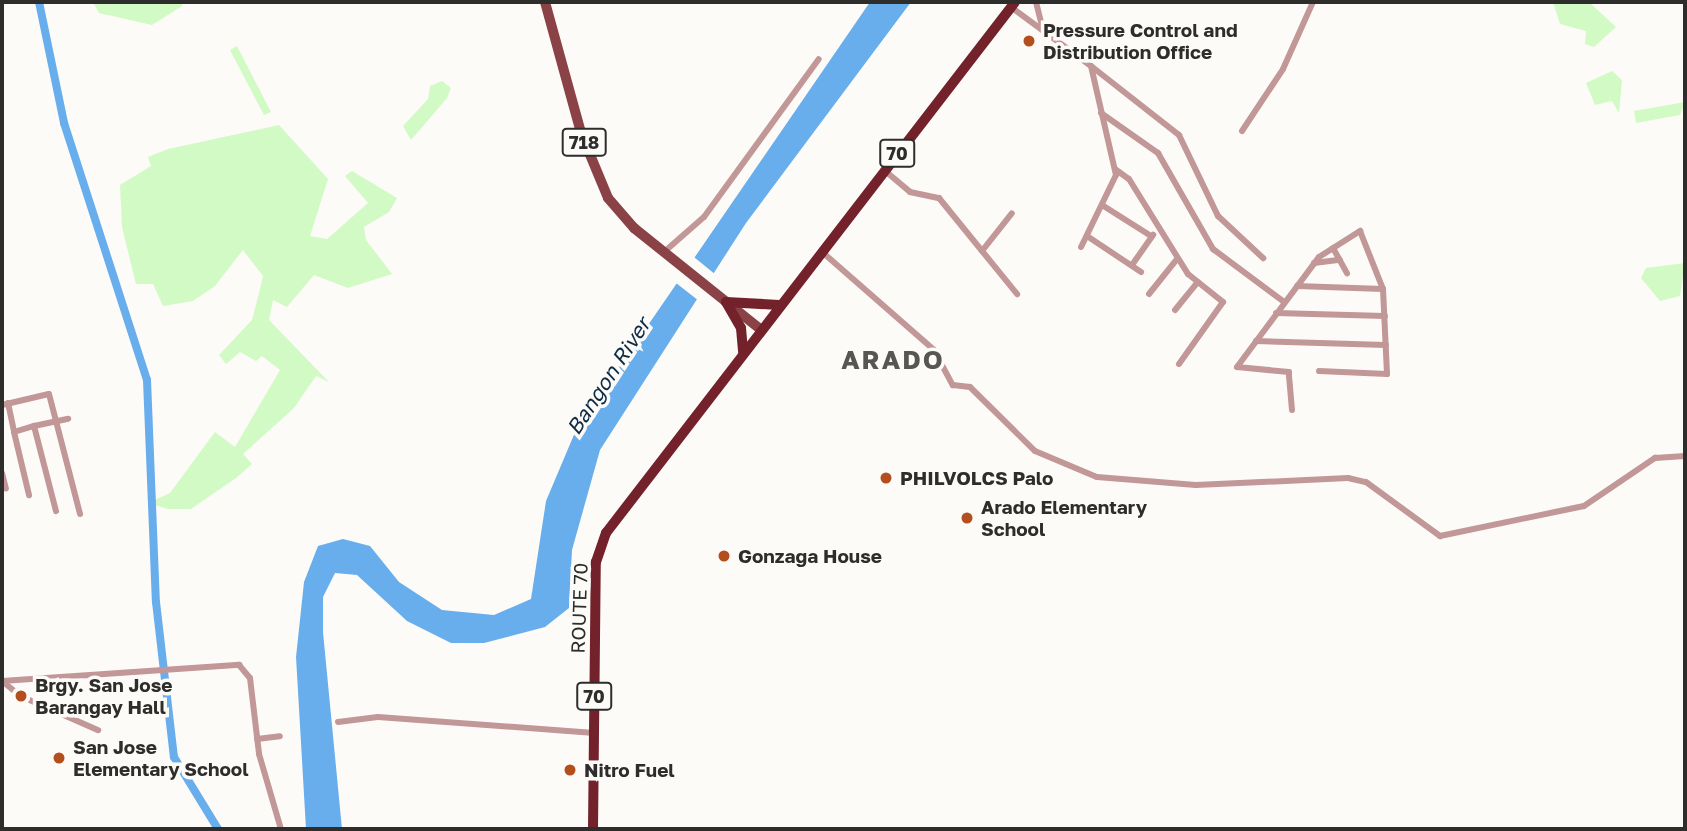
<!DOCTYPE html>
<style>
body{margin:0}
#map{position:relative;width:1687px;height:831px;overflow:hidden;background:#fdfbf8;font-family:"Golos Text",sans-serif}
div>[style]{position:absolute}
.green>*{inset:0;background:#d1fac4}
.water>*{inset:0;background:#68aeec}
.pier>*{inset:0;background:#fdfbf8}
.canal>*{height:8px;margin:-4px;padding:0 4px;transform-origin:4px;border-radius:4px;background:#68aeec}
.street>*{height:6px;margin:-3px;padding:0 3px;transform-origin:3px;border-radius:3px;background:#c29797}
.primary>*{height:10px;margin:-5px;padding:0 5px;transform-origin:5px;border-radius:5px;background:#8a4247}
.highway>*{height:10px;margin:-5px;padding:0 5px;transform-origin:5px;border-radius:5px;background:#73212b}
.dots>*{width:19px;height:19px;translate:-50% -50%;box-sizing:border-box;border:4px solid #fdfbf8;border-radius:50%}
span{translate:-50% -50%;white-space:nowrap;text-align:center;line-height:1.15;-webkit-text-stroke:7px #fdfbf8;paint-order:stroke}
.shield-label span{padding:2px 5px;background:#fdfbf8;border:2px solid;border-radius:5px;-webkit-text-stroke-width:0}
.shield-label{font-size:18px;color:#2d2d2b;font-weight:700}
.poi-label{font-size:19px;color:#2d2d2b;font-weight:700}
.left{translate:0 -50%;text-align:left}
.street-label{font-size:19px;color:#2d2d2b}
.water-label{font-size:21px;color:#0e2c45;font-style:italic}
.district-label{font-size:26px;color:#585653;font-weight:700;letter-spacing:2px}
.frame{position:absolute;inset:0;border:4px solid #2d2d2b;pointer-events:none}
</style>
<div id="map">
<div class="green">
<div style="clip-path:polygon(93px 2px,182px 2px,182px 6px,152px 25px,99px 13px)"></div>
<div style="clip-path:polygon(1553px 2px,1589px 2px,1616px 27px,1594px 47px,1585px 44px,1586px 31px,1560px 24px)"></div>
<div style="clip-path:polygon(237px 46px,271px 112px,264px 115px,230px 50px)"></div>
<div style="clip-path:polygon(1612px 71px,1622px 80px,1619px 113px,1612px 101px,1595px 105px,1586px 83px)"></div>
<div style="clip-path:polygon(442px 81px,451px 88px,447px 98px,411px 140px,403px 126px,428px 99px,430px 86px)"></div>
<div style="clip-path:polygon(1685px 102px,1680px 115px,1636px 123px,1634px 111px)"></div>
<div style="clip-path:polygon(279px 125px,328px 179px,310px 236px,327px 239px,368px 203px,345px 176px,352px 171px,397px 198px,389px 212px,364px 227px,366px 240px,392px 274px,348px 288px,314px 275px,287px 307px,273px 300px,269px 320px,329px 382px,316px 376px,294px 408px,243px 454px,252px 464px,236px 478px,191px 509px,168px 509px,148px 503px,170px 493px,215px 432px,235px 447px,280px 370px,262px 356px,256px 361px,240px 352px,226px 364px,219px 355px,252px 320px,259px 293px,263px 276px,243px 250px,215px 286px,193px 301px,163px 306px,153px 284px,136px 284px,122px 227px,120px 185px,151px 166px,148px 157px,168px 149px)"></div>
<div style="clip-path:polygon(1685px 263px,1680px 296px,1660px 301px,1641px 278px,1646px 268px)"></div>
</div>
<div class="water">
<div style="clip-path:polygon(870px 2px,911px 2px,746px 223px,600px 450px,572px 550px,569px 608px,545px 627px,484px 643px,451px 643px,407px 621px,357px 575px,335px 573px,323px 597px,323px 632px,342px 829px,306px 829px,296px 657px,304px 582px,318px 546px,343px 539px,370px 546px,399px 582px,442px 610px,494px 615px,531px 599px,546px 501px,576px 430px)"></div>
</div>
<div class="pier">
<div style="clip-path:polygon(689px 253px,716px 275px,699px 301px,671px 279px)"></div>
</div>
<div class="canal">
<div style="left:39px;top:2px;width:124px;rotate:78.3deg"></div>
<div style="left:64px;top:123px;width:270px;rotate:72.1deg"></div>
<div style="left:147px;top:380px;width:222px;rotate:87.7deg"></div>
<div style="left:156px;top:602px;width:156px;rotate:83.4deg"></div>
<div style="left:174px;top:757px;width:84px;rotate:58.6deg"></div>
</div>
<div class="street">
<div style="left:1036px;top:2px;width:30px;rotate:76deg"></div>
<div style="left:1011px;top:7px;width:99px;rotate:36.4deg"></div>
<div style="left:1091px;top:66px;width:112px;rotate:77.1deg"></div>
<div style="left:1116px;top:175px;width:80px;rotate:115.9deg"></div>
<div style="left:1091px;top:66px;width:112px;rotate:38.1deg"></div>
<div style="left:1179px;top:135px;width:90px;rotate:64.3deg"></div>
<div style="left:1218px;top:216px;width:62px;rotate:43deg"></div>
<div style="left:1101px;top:113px;width:70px;rotate:35.1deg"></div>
<div style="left:1158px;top:153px;width:111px;rotate:60.2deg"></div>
<div style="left:1213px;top:249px;width:89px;rotate:36.7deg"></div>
<div style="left:1242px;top:131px;width:74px;rotate:-56.5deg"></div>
<div style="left:1283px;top:69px;width:73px;rotate:-65.9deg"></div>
<div style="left:1115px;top:169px;width:17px;rotate:36deg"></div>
<div style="left:1129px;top:179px;width:112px;rotate:58.2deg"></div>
<div style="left:1188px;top:274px;width:45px;rotate:38.7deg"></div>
<div style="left:1223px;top:302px;width:76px;rotate:125.4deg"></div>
<div style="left:884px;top:170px;width:34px;rotate:40deg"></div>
<div style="left:910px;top:192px;width:30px;rotate:12deg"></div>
<div style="left:939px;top:198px;width:124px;rotate:50.9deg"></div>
<div style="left:1102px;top:205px;width:58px;rotate:32.3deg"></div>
<div style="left:1087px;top:236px;width:65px;rotate:33.7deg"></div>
<div style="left:1333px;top:248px;width:29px;rotate:61deg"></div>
<div style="left:821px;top:251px;width:150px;rotate:41.2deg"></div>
<div style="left:934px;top:350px;width:40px;rotate:62deg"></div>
<div style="left:953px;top:385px;width:17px;rotate:7deg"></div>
<div style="left:970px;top:387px;width:91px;rotate:44.6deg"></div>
<div style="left:1035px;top:451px;width:67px;rotate:22.8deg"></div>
<div style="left:1097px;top:477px;width:99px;rotate:4.6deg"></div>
<div style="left:1196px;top:485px;width:152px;rotate:-2.6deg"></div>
<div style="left:1348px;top:478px;width:18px;rotate:13deg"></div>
<div style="left:1366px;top:482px;width:92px;rotate:36.1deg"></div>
<div style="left:1440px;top:536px;width:147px;rotate:-11.8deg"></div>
<div style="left:1584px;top:506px;width:86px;rotate:-34.1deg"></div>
<div style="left:1655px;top:458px;width:30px;rotate:-4deg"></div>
<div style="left:982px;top:251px;width:48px;rotate:-51.7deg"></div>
<div style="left:664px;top:252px;width:53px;rotate:-41.2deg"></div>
<div style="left:704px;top:217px;width:195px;rotate:-54deg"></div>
<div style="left:1314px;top:263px;width:26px;rotate:-7deg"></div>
<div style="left:1132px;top:265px;width:37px;rotate:-55deg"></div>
<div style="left:1297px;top:286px;width:86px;rotate:2deg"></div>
<div style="left:1149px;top:294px;width:45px;rotate:-51.3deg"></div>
<div style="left:1175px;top:310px;width:36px;rotate:-51deg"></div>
<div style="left:1276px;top:313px;width:109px;rotate:1.6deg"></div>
<div style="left:1256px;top:341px;width:130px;rotate:1.8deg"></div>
<div style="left:8px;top:403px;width:30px;rotate:78deg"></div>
<div style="left:14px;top:432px;width:21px;rotate:-17deg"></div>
<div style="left:34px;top:426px;width:88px;rotate:75.5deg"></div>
<div style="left:2px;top:405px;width:48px;rotate:-13.2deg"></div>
<div style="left:49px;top:394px;width:124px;rotate:75.5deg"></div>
<div style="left:1292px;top:410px;width:38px;rotate:-95deg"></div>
<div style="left:1289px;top:372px;width:52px;rotate:-174.5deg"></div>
<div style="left:1237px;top:367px;width:137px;rotate:-53.3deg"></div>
<div style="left:1319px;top:257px;width:49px;rotate:-32.4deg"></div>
<div style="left:1360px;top:231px;width:62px;rotate:68.4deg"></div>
<div style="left:1383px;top:289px;width:85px;rotate:87.3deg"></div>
<div style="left:1387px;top:374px;width:68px;rotate:-177.5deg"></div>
<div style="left:34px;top:426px;width:35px;rotate:-12deg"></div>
<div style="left:14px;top:432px;width:65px;rotate:76.6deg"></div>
<div style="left:2px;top:473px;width:16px;rotate:76deg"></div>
<div style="left:2px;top:681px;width:238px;rotate:-3.9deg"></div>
<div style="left:239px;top:665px;width:17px;rotate:50deg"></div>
<div style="left:250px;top:678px;width:77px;rotate:83.2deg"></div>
<div style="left:259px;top:754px;width:78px;rotate:73.7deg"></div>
<div style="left:2px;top:681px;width:19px;rotate:39deg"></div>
<div style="left:25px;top:698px;width:80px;rotate:23.7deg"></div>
<div style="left:338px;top:722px;width:40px;rotate:-7.1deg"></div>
<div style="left:378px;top:717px;width:217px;rotate:4.2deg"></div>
<div style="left:257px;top:739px;width:23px;rotate:-7deg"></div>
</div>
<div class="primary">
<div style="left:545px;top:2px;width:136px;rotate:74.6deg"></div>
<div style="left:581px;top:133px;width:70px;rotate:67.4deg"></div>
<div style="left:608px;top:198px;width:40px;rotate:49deg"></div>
<div style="left:634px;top:228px;width:161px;rotate:38.7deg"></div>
</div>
<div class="highway">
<div style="left:726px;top:302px;width:53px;rotate:3.2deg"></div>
<div style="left:726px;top:302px;width:30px;rotate:60deg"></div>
<div style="left:741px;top:328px;width:24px;rotate:85deg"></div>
<div style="left:593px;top:829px;width:267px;rotate:-89.4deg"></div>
<div style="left:596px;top:562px;width:31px;rotate:-71deg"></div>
<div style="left:606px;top:533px;width:670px;rotate:-52.39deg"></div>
</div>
<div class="dots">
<div style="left:1029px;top:41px;background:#b34f1c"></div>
<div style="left:886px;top:478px;background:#b34f1c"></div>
<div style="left:967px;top:518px;background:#b34f1c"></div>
<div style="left:724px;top:556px;background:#b34f1c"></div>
<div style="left:21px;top:696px;background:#b34f1c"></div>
<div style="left:59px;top:758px;background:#b34f1c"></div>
<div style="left:570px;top:770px;background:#b34f1c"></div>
</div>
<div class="shield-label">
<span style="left:584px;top:142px">718</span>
<span style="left:897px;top:153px">70</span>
<span style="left:594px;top:696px">70</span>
</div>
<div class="poi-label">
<span class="left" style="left:1043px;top:41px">Pressure Control and<br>Distribution Office</span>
<span class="left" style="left:900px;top:478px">PHILVOLCS Palo</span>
<span class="left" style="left:981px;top:518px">Arado Elementary<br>School</span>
<span class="left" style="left:738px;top:556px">Gonzaga House</span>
<span class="left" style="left:35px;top:696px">Brgy. San Jose<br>Barangay Hall</span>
<span class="left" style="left:73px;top:758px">San Jose<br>Elementary School</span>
<span class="left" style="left:584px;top:770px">Nitro Fuel</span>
</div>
<div class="street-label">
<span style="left:579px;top:608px;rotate:-88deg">ROUTE 70</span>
</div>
<div class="water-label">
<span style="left:608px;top:376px;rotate:-57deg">Bangon River</span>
</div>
<div class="district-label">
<span style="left:893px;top:360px">ARADO</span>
</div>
<div class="frame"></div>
</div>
